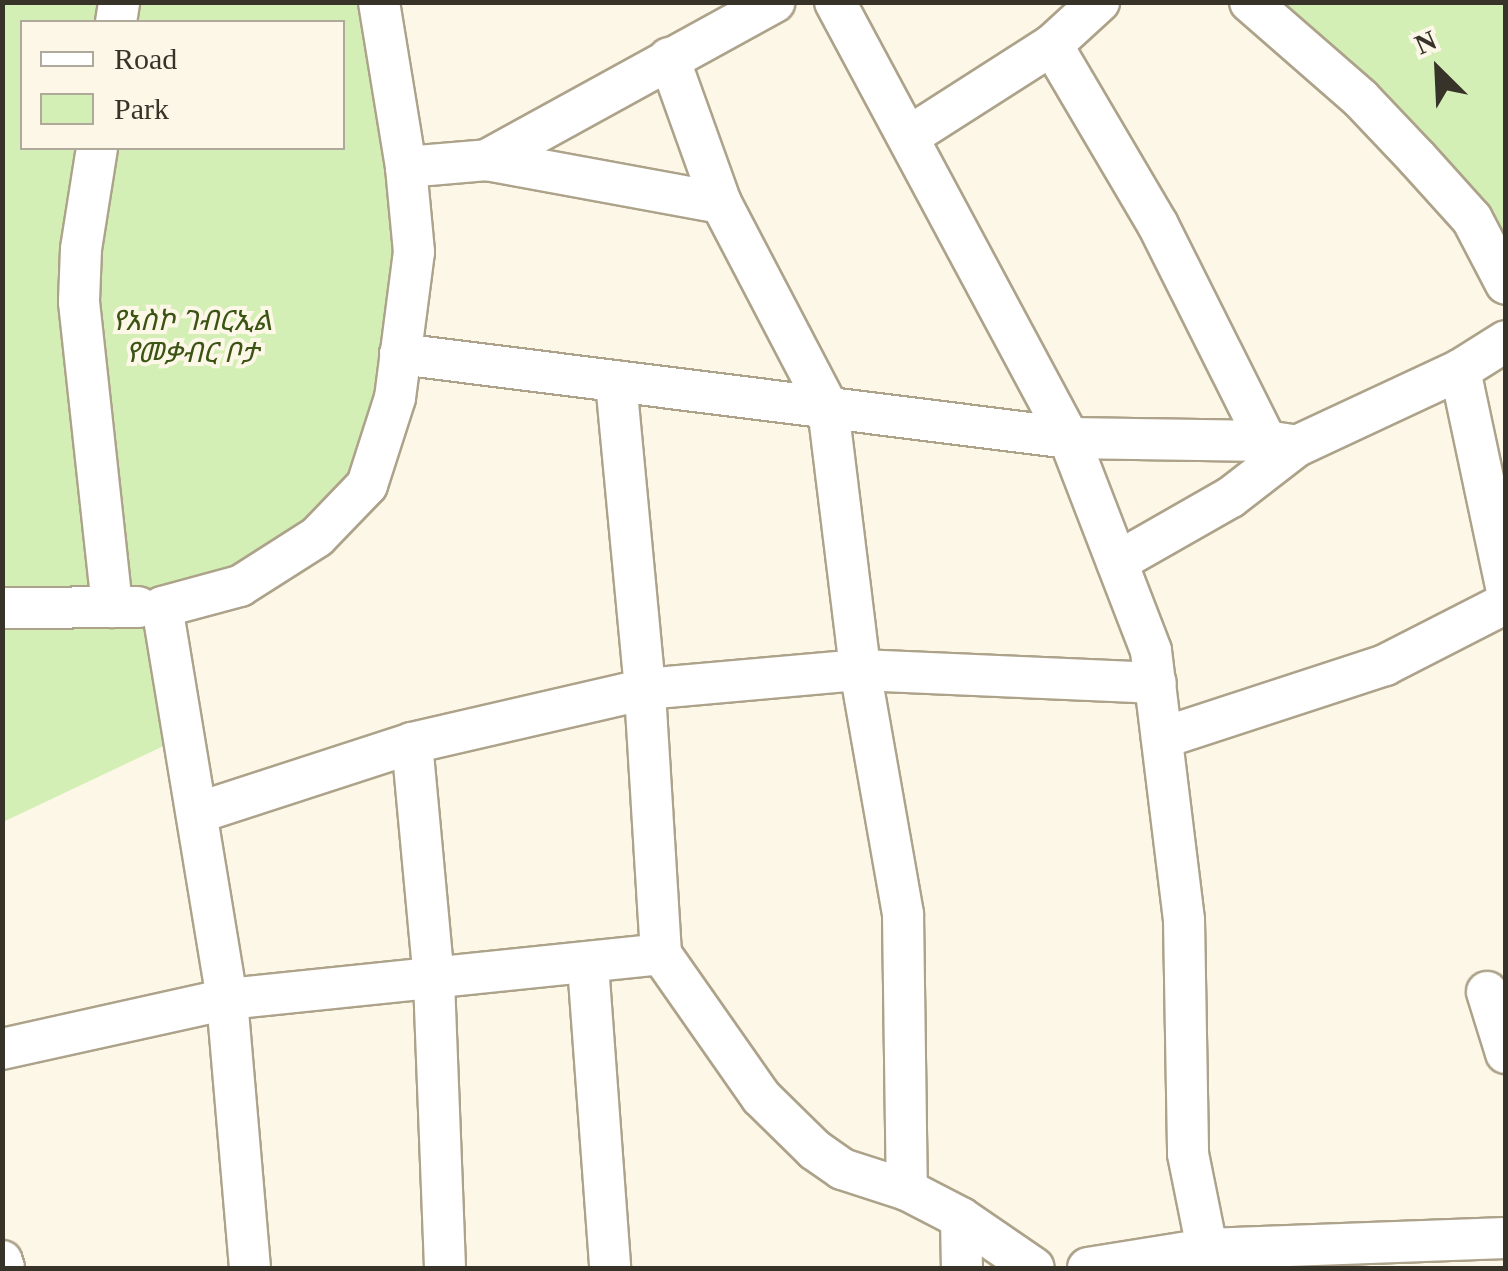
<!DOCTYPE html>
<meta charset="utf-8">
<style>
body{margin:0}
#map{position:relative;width:1508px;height:1271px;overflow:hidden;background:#fdf7e7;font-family:"Times New Roman","Noto Sans Ethiopic",serif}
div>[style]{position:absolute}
.green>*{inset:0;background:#d4efb5}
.roads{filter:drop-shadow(2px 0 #ada28a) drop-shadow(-2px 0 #ada28a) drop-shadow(0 2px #ada28a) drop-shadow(0 -2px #ada28a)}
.minor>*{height:40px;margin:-20px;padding:0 20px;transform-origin:20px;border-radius:20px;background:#fff}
span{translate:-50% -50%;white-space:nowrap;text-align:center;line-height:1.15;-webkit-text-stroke:8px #fdf7e7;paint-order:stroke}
.park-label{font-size:28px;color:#3b5414;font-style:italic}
.frame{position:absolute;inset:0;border:5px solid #373329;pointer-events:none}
.legend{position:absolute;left:20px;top:20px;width:325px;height:130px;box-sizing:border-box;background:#fdf7e7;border:2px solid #aea99b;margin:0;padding:12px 18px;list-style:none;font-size:30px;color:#373329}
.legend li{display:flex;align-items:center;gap:20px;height:50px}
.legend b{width:50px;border:2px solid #aea99b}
.north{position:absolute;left:1388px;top:20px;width:100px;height:100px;-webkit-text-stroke:8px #fdf7e7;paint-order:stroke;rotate:336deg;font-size:28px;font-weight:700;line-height:40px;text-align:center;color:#373329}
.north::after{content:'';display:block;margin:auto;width:35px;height:45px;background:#373329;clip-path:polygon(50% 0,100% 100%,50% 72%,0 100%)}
</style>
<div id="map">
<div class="green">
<div style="clip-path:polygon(evenodd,2px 3px,363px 3px,398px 251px,383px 361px,351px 469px,272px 551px,160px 591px,172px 742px,3px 822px,2px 3px,22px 22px,342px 22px,342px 148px,22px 148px,22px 22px)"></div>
<div style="clip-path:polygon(1272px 3px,1505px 3px,1505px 236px)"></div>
</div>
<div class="roads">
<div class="minor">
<div style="left:835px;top:2px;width:495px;rotate:61.8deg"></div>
<div style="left:1069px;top:438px;width:228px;rotate:68.9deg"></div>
<div style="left:1151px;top:651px;width:271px;rotate:83deg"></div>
<div style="left:1184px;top:920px;width:234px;rotate:89deg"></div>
<div style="left:1188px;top:1154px;width:116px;rotate:78.6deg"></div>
<div style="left:1250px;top:2px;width:147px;rotate:41.1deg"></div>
<div style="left:1361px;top:99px;width:81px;rotate:46.5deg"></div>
<div style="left:1417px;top:158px;width:82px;rotate:48deg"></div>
<div style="left:1472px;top:219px;width:73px;rotate:62.4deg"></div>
<div style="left:116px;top:22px;width:20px;rotate:-81deg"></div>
<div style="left:1052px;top:45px;width:209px;rotate:59.5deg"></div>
<div style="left:1158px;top:225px;width:241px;rotate:63.4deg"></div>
<div style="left:669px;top:58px;width:154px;rotate:70.3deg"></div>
<div style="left:721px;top:203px;width:231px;rotate:62.4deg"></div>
<div style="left:828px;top:408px;width:264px;rotate:83deg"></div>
<div style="left:860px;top:670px;width:248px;rotate:80deg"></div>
<div style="left:903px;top:914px;width:276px;rotate:89.2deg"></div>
<div style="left:907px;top:1190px;width:61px;rotate:27.4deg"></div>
<div style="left:961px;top:1218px;width:88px;rotate:34.4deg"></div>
<div style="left:908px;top:137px;width:171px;rotate:-32.6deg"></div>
<div style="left:1052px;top:45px;width:64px;rotate:-42.5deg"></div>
<div style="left:97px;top:148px;width:102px;rotate:99deg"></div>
<div style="left:81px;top:249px;width:53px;rotate:92.2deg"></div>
<div style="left:79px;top:302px;width:307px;rotate:83.8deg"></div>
<div style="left:487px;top:160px;width:328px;rotate:-28.8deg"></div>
<div style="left:406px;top:167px;width:81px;rotate:-4.9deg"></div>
<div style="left:487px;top:160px;width:238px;rotate:10.4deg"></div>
<div style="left:400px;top:354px;width:674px;rotate:7.16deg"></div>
<div style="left:1069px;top:438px;width:197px;rotate:0.9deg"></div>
<div style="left:1266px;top:441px;width:31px;rotate:9deg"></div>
<div style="left:1297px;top:446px;width:180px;rotate:-25deg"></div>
<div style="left:1460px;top:370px;width:54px;rotate:-32.2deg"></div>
<div style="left:1460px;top:370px;width:221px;rotate:78deg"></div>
<div style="left:1117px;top:562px;width:131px;rotate:-29.7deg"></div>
<div style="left:1231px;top:497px;width:83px;rotate:-37.7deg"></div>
<div style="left:2px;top:608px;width:136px;rotate:-0.4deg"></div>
<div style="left:1162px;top:738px;width:235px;rotate:-18.1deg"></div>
<div style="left:1385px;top:665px;width:136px;rotate:-27.1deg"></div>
<div style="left:412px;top:743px;width:239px;rotate:84.7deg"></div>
<div style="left:434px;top:981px;width:287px;rotate:87.8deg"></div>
<div style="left:197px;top:813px;width:226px;rotate:-18deg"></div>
<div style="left:412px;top:743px;width:239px;rotate:-13deg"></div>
<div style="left:645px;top:689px;width:216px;rotate:-5.1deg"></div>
<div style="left:860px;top:670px;width:296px;rotate:2.5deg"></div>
<div style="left:661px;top:954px;width:174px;rotate:55deg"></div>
<div style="left:761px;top:1097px;width:76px;rotate:44.5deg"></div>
<div style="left:815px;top:1150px;width:33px;rotate:35deg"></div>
<div style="left:842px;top:1169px;width:68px;rotate:17.9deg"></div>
<div style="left:588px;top:965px;width:304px;rotate:85.8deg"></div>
<div style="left:1487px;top:992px;width:64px;rotate:72.7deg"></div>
<div style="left:2px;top:1049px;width:230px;rotate:-12.5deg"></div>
<div style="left:227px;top:999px;width:436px;rotate:-5.9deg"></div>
<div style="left:661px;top:954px;width:265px;rotate:-93.5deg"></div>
<div style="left:645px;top:689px;width:309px;rotate:-95.4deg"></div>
<div style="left:961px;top:1218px;width:50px;rotate:88.9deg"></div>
<div style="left:2px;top:1261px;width:7px;rotate:74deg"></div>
<div style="left:250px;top:1268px;width:270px;rotate:-94.9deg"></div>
<div style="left:227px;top:999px;width:397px;rotate:-99.4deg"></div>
<div style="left:162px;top:607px;width:81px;rotate:-15.1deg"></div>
<div style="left:240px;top:586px;width:91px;rotate:-32.5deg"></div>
<div style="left:317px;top:537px;width:72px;rotate:-46.1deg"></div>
<div style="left:367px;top:485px;width:91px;rotate:-72.2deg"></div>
<div style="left:395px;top:398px;width:147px;rotate:-82.6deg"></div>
<div style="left:414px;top:252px;width:85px;rotate:-95.4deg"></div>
<div style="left:406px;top:167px;width:167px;rotate:-99.3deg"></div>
<div style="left:1088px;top:1268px;width:120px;rotate:-9.1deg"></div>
<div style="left:1206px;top:1249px;width:300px;rotate:-2.1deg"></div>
</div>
</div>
<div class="park-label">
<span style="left:192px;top:337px">የአስኮ ገብርኢል<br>የመቃብር ቦታ</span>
</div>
<div class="frame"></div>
<ul class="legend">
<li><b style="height:12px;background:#fff"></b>Road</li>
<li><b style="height:28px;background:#d4efb5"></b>Park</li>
</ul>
<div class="north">N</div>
</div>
